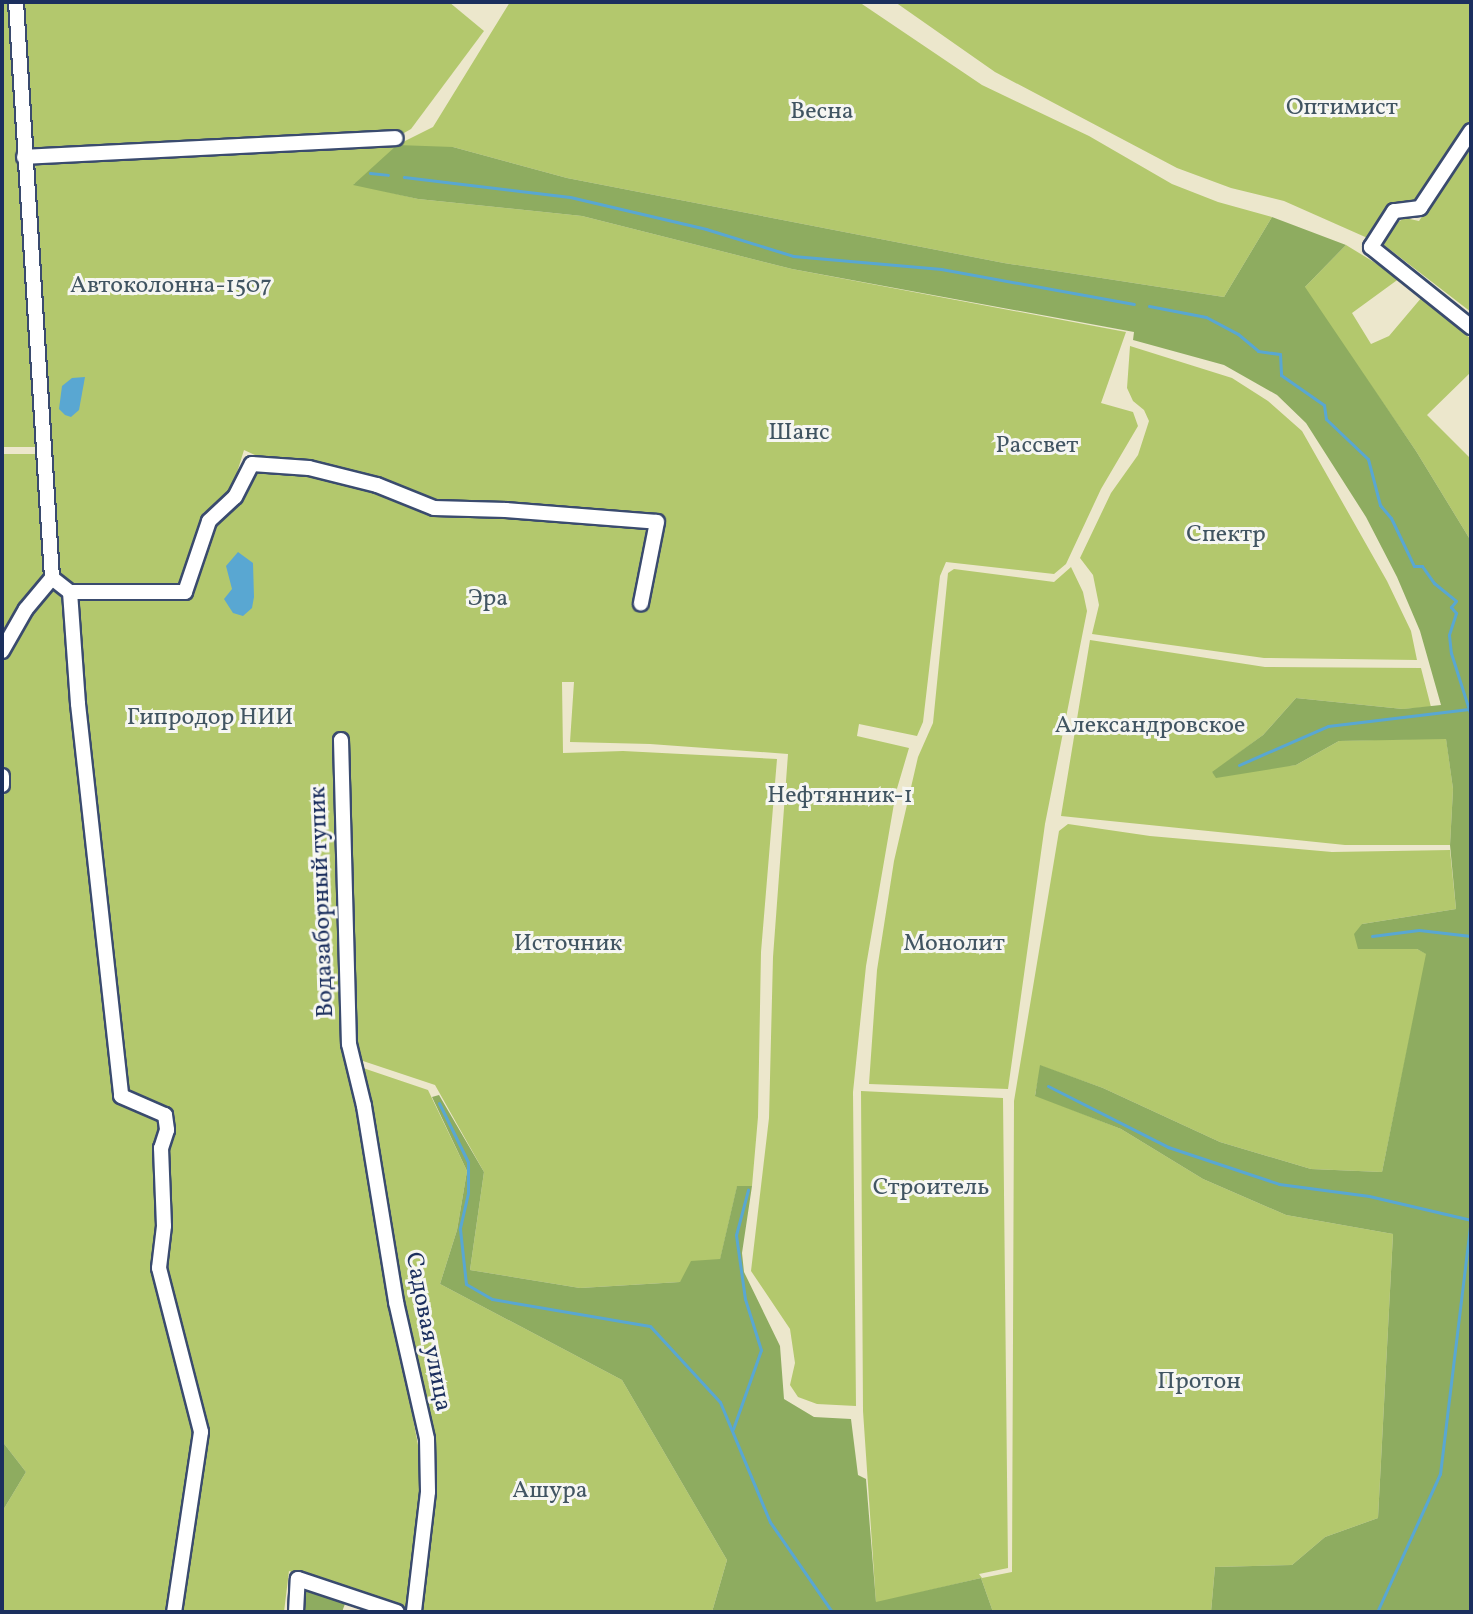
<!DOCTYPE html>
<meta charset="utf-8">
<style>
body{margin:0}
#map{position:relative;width:1473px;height:1614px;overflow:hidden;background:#ece7cc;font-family:Vollkorn,serif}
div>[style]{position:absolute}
.green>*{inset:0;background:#b3c86d}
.forest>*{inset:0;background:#8eac60}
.water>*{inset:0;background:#59a7d2}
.stream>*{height:3px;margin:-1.5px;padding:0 1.5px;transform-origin:1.5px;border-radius:1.5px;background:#59a7d2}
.roads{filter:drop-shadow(2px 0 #3a4b6e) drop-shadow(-2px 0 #3a4b6e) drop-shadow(0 2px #3a4b6e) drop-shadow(0 -2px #3a4b6e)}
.minor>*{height:14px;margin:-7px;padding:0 7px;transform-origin:7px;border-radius:7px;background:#fff}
span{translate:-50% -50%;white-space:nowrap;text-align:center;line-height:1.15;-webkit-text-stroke:6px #f6f6f2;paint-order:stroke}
.park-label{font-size:24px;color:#415562}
.street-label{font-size:24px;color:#1b2f5e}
.frame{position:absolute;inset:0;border:4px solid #1b2f5e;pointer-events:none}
</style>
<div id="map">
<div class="green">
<div style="clip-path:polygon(2px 2px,10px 2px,36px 447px,2px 447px)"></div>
<div style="clip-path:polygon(19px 2px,449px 2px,484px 31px,411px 129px,397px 137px,30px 154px)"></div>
<div style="clip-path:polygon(510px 2px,859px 2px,982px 85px,1089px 136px,1172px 184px,1218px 202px,1272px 217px,1224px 297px,1004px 263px,567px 178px,453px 147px,354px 184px,418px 199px,582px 216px,792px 269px,1126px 332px,1101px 403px,1133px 412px,1138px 426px,1101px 489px,1066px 564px,1054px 574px,946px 562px,940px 576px,923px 722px,917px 736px,859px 724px,857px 736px,909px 748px,896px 792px,866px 966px,853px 1092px,856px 1406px,817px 1404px,798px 1397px,790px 1385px,795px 1363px,790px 1329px,751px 1271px,769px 1118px,773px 957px,788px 754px,650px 744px,570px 742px,574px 682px,562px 682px,563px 753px,623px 751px,777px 759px,761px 952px,758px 1117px,752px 1186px,737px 1187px,720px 1260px,680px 1282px,580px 1288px,470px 1270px,484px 1172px,435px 1085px,357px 1059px,346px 733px,335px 733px,341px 1006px,348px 1071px,418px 1445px,420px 1507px,415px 1561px,406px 1611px,289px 1571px,284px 1612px,177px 1612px,205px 1434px,164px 1273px,169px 1119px,165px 1105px,129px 1097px,125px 1092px,83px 711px,76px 600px,189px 596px,217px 519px,234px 510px,241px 491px,258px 472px,319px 474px,423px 510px,650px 525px,643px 606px,663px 517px,429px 501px,385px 483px,320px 463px,259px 457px,244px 450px,230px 495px,203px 513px,182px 588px,70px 587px,55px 571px,35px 163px,397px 145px,433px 127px)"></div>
<div style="clip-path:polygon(895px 2px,1471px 2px,1471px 122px,1418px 200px,1389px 204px,1372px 240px,1284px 201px,1231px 188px,1177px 168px,995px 72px)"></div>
<div style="clip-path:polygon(1471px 145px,1471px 312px,1384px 245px,1387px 228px,1405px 218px,1419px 221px)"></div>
<div style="clip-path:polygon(1346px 245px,1400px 278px,1352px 313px,1371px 344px,1389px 336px,1422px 297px,1471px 339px,1471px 372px,1427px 415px,1471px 459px,1471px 541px,1416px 451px,1304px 288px)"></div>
<div style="clip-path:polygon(1130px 346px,1232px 378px,1268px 401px,1302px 431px,1387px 581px,1411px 631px,1417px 660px,1264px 658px,1092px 634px,1099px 605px,1093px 575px,1080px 558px,1111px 493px,1138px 455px,1149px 421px,1144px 410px,1133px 401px,1127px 388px)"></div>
<div style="clip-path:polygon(2px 454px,37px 454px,46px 572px,21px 607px,2px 645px)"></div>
<div style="clip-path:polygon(1071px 567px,1083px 592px,1087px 611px,1045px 824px,1008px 1089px,869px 1084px,877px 970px,894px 861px,918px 757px,933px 723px,948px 573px,954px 569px,1054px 582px)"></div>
<div style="clip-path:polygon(54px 588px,69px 603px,114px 1099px,158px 1116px,163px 1130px,159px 1220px,153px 1246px,155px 1276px,197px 1432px,170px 1612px,2px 1612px,2px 1512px,26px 1472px,2px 1441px,2px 803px,8px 780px,2px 761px,2px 658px,27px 613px)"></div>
<div style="clip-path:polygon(1090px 640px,1265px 667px,1421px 668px,1431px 707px,1403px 709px,1296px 698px,1263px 735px,1212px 773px,1296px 765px,1339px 741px,1446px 738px,1453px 789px,1450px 845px,1345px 845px,1061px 816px)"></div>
<div style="clip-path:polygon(1068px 824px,1150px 836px,1332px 852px,1450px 850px,1456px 909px,1362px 924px,1359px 949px,1417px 949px,1427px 954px,1382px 1172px,1311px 1169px,1220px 1142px,1103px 1088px,1041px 1066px,1035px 1095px,1121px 1129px,1203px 1179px,1286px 1215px,1393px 1234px,1378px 1518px,1325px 1537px,1292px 1565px,1215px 1567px,1211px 1612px,993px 1612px,981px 1578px,876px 1603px,863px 1411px,861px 1091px,1003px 1098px,1008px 1568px,979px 1574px,982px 1578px,1012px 1572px,1014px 1101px,1059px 831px)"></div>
<div style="clip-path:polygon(363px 1068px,428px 1090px,467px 1171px,457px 1230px,440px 1284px,622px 1380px,727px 1560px,712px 1612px,417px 1612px,430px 1502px)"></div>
</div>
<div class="forest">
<div style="clip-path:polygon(397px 145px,453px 147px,567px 178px,1004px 263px,1224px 297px,1272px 217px,1346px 245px,1305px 287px,1416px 451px,1471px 541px,1471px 1612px,1211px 1612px,1215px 1567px,1292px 1565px,1325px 1537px,1378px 1518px,1393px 1234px,1286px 1215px,1203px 1179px,1121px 1129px,1035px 1096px,1040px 1065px,1103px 1088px,1220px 1142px,1311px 1169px,1382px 1172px,1426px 954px,1417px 949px,1358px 949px,1354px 934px,1362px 924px,1456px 909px,1450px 845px,1453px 789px,1446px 739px,1339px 741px,1296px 765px,1216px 778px,1212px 772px,1263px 735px,1296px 698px,1403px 709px,1441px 705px,1420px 631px,1397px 577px,1366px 517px,1306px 423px,1277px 395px,1224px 365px,1133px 340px,1134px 332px,792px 269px,582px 216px,418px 199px,353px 185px)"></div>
<div style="clip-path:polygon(439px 1095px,484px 1172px,470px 1270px,580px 1288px,680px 1282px,691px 1261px,720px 1259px,737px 1186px,752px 1186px,742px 1253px,744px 1272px,780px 1346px,784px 1399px,814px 1417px,851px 1419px,858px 1475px,866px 1479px,876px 1602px,981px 1578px,993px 1612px,712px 1612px,727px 1560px,622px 1380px,440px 1284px,457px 1230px,467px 1171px,432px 1097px)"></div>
<div style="clip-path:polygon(2px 1441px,26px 1472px,2px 1512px)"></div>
<div style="clip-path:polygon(313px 1588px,346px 1601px,342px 1612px,302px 1612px,303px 1591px)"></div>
</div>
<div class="water">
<div style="clip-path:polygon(85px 377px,79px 410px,71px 417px,65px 415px,59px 409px,62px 386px,72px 378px)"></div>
<div style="clip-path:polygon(238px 552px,253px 563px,254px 597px,252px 608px,243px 616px,233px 613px,224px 599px,232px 589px,226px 566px)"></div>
</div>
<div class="stream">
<div style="left:370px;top:173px;width:18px;rotate:6deg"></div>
<div style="left:404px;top:177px;width:167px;rotate:6.9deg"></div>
<div style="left:570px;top:197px;width:140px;rotate:13.2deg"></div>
<div style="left:706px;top:229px;width:91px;rotate:17.2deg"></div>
<div style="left:793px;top:256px;width:149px;rotate:5deg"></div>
<div style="left:941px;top:269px;width:196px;rotate:10.3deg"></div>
<div style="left:1149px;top:306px;width:58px;rotate:10.9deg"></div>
<div style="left:1206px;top:317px;width:36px;rotate:28deg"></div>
<div style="left:1238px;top:334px;width:26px;rotate:40deg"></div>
<div style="left:1258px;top:351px;width:22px;rotate:8deg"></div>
<div style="left:1280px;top:354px;width:21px;rotate:87deg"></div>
<div style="left:1281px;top:375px;width:52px;rotate:34.9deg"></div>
<div style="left:1324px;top:405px;width:14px;rotate:82deg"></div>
<div style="left:1326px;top:419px;width:58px;rotate:43.6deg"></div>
<div style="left:1368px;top:459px;width:48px;rotate:75.4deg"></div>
<div style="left:1380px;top:505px;width:17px;rotate:50deg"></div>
<div style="left:1391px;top:518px;width:53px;rotate:64.4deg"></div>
<div style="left:1414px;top:566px;width:8px"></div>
<div style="left:1422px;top:566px;width:21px;rotate:55deg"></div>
<div style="left:1434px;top:583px;width:28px;rotate:39deg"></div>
<div style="left:1456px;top:601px;width:8px;rotate:130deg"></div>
<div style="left:1451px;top:607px;width:8px;rotate:50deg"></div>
<div style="left:1456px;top:613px;width:23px;rotate:108deg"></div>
<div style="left:1449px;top:635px;width:18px;rotate:84deg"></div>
<div style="left:1451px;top:653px;width:66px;rotate:72.4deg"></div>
<div style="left:1239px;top:765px;width:97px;rotate:-23.7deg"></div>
<div style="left:1328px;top:726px;width:142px;rotate:-6.9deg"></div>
<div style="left:1372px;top:936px;width:47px;rotate:-7.3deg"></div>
<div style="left:1419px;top:930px;width:52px;rotate:6.6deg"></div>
<div style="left:1048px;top:1086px;width:135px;rotate:26.9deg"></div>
<div style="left:1168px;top:1147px;width:117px;rotate:18.4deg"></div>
<div style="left:1279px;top:1184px;width:91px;rotate:7.6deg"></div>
<div style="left:1369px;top:1196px;width:105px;rotate:13.2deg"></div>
<div style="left:439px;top:1103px;width:66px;rotate:63.8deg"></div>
<div style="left:468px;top:1162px;width:31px;rotate:90deg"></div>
<div style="left:468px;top:1193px;width:37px;rotate:103deg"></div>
<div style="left:460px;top:1229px;width:55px;rotate:83.8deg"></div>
<div style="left:466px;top:1284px;width:30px;rotate:30deg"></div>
<div style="left:492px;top:1299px;width:160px;rotate:9.7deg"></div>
<div style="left:650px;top:1326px;width:103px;rotate:47.4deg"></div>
<div style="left:720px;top:1402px;width:130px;rotate:67.4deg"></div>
<div style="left:770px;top:1522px;width:109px;rotate:55.4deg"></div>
<div style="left:733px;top:1429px;width:84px;rotate:-70.5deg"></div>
<div style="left:761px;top:1350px;width:53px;rotate:-107.4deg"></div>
<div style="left:745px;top:1299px;width:65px;rotate:-98deg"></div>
<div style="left:736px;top:1235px;width:47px;rotate:-75.1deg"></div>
<div style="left:1377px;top:1612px;width:152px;rotate:-65.5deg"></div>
<div style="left:1440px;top:1474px;width:259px;rotate:-83.1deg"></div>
</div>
<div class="roads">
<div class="minor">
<div style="left:16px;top:2px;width:577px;rotate:86.42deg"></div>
<div style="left:52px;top:578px;width:23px;rotate:38deg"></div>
<div style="left:70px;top:592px;width:115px"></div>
<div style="left:185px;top:592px;width:75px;rotate:-71.3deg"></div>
<div style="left:209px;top:521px;width:35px;rotate:-43deg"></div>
<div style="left:235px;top:497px;width:37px;rotate:-63deg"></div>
<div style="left:252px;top:464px;width:57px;rotate:4deg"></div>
<div style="left:309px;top:468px;width:70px;rotate:14deg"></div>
<div style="left:377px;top:485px;width:61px;rotate:22deg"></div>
<div style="left:434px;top:508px;width:72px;rotate:1.6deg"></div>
<div style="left:506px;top:510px;width:151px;rotate:4.5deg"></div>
<div style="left:657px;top:522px;width:83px;rotate:101.2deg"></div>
<div style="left:1471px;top:131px;width:92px;rotate:123.5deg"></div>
<div style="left:1420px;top:208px;width:26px;rotate:173deg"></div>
<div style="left:1394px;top:211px;width:43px;rotate:122.6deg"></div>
<div style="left:1371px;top:247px;width:128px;rotate:38.7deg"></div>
<div style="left:24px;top:157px;width:372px;rotate:-2.9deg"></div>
<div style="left:70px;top:592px;width:112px;rotate:85.9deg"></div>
<div style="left:78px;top:704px;width:394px;rotate:83.7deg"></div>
<div style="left:121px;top:1096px;width:48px;rotate:23.4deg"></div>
<div style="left:165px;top:1115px;width:15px;rotate:82deg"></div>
<div style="left:167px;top:1130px;width:19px;rotate:108deg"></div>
<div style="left:161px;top:1148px;width:78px;rotate:87.8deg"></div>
<div style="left:164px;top:1226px;width:42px;rotate:96.8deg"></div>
<div style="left:159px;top:1268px;width:169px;rotate:75.6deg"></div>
<div style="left:201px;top:1432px;width:182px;rotate:98.5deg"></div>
<div style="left:2px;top:651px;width:48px;rotate:-60.3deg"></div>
<div style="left:26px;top:609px;width:40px;rotate:-50deg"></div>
<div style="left:341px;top:740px;width:304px;rotate:88.5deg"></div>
<div style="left:349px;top:1044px;width:64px;rotate:76.4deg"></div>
<div style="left:364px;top:1106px;width:199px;rotate:80.7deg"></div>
<div style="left:396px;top:1302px;width:140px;rotate:77.2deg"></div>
<div style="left:427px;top:1439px;width:53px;rotate:88.9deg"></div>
<div style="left:428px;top:1492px;width:121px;rotate:96.7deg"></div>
<div style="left:2px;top:776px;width:9px;rotate:90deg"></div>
<div style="left:296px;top:1612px;width:33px;rotate:-87deg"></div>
<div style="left:298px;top:1579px;width:104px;rotate:18.4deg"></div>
</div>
</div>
<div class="park-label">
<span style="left:1342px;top:109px">Оптимист</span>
<span style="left:822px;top:113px">Весна</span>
<span style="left:171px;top:287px">Автоколонна-1507</span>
<span style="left:799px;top:434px">Шанс</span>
<span style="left:1037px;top:447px">Рассвет</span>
<span style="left:1226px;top:536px">Спектр</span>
<span style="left:488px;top:600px">Эра</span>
<span style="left:210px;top:719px">Гипродор НИИ</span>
<span style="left:1150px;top:727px">Александровское</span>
<span style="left:840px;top:797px">Нефтянник-1</span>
<span style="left:568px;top:945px">Источник</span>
<span style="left:954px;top:945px">Монолит</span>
<span style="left:931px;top:1189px">Строитель</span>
<span style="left:1199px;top:1383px">Протон</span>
<span style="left:550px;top:1492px">Ашура</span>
</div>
<div class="street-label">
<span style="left:323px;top:902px;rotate:-92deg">Водазаборный тупик</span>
<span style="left:427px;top:1332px;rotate:79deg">Садовая улица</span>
</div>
<div class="frame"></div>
</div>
